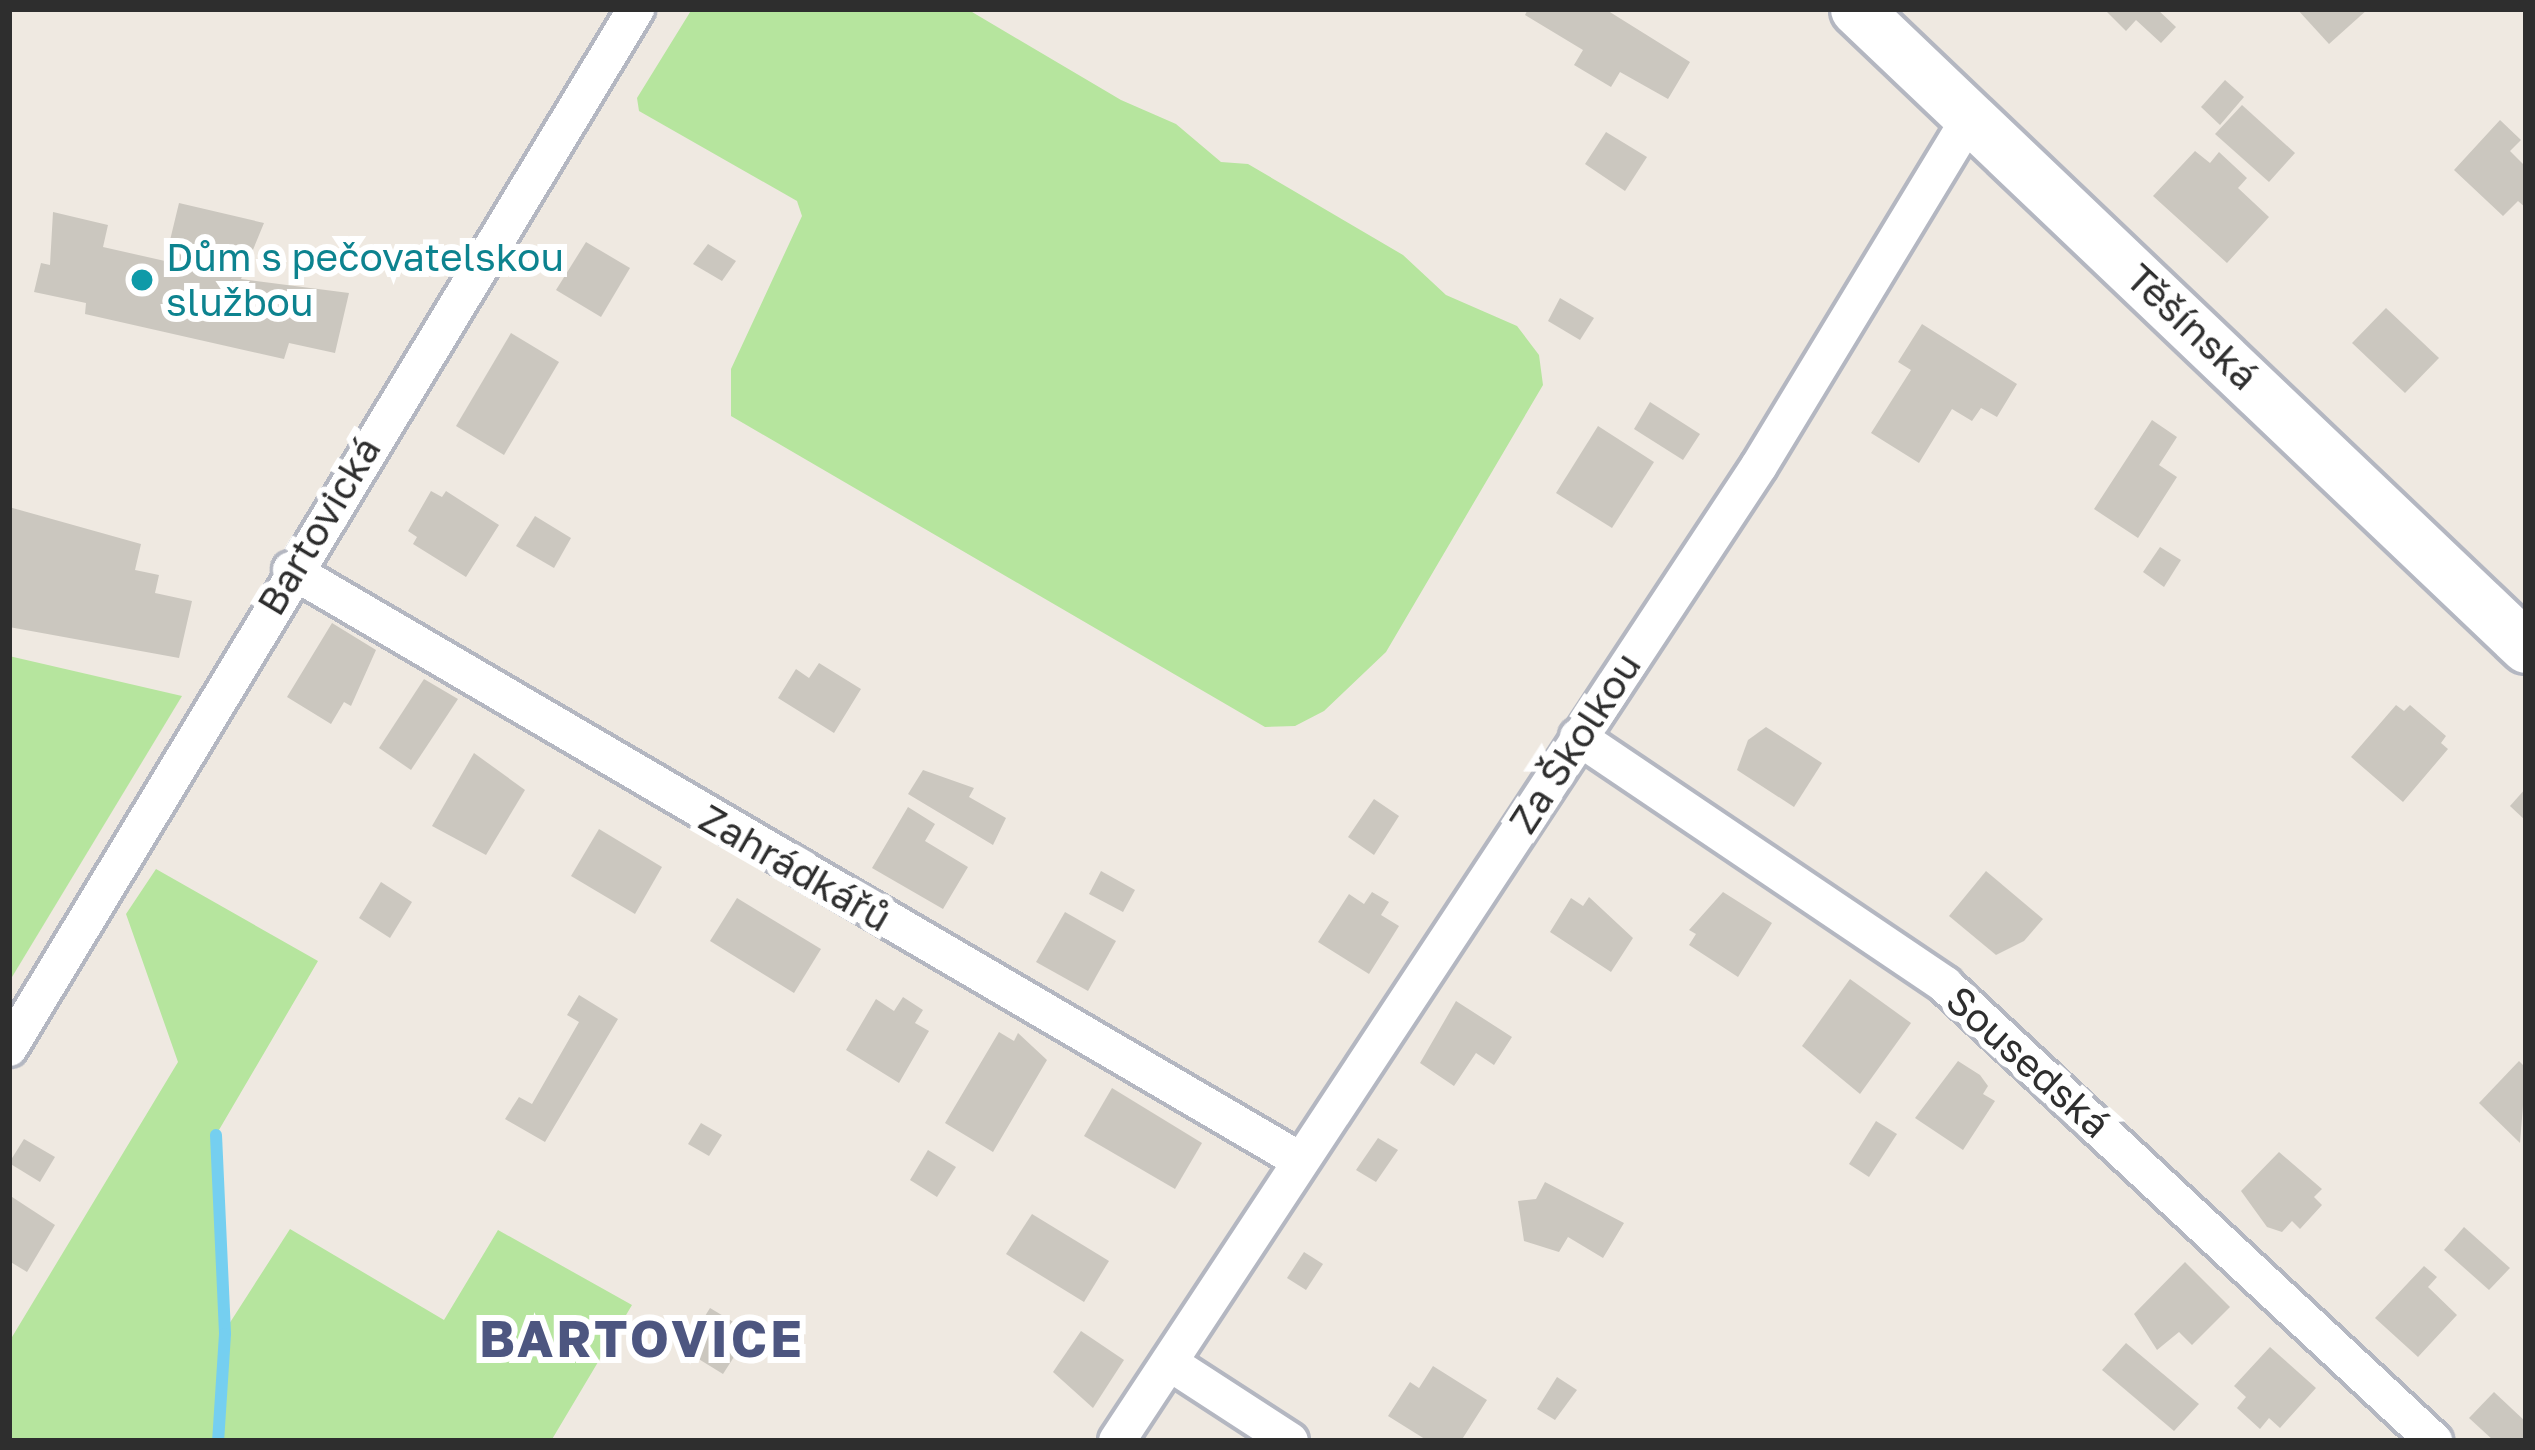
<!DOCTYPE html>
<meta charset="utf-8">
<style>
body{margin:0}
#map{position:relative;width:2535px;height:1450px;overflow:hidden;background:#efe9e1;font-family:"Golos Text",sans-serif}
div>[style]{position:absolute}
.green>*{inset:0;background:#b6e59e}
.stream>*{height:12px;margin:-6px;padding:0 6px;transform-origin:6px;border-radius:6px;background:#75cff0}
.building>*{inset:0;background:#cbc7bf}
.roads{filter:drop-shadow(3px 0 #b4b7c1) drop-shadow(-3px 0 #b4b7c1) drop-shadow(0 3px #b4b7c1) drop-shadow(0 -3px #b4b7c1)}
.minor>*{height:36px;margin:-18px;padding:0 18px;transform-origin:18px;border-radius:18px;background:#fff}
.secondary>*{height:51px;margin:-25.5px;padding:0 25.5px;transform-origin:25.5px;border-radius:25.5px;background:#fff}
.dots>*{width:33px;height:33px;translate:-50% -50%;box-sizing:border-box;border:6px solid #fff;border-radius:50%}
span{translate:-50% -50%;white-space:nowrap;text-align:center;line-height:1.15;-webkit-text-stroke:12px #fff;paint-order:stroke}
.culture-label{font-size:39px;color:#0d838f}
.left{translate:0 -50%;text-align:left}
.street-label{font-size:39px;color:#2e2e2e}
.district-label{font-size:51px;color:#4d5680;font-weight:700;letter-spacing:3px}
.frame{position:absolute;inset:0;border:12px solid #2e2e2e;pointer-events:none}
</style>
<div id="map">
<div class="green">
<div style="clip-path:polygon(692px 9px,967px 9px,1121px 100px,1176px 124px,1221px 162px,1248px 164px,1403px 255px,1446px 295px,1517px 326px,1539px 355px,1543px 385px,1386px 652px,1324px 711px,1295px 726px,1265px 727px,731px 416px,731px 369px,802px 216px,797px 201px,639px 111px,637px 98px)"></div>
<div style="clip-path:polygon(9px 656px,182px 696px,9px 982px)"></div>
<div style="clip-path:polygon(156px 869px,318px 961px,216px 1135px,222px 1335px,290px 1229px,444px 1320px,498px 1230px,632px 1305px,551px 1441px,9px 1441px,9px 1342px,178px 1062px,126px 914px)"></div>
</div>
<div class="stream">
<div style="left:216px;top:1135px;width:199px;rotate:87.4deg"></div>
<div style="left:225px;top:1334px;width:107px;rotate:93.7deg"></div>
</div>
<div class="building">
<div style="clip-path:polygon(1528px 9px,1605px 9px,1690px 62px,1668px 99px,1620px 72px,1611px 87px,1574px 65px,1583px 50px,1525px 15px)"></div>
<div style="clip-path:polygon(2104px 9px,2157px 9px,2176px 27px,2161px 43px,2136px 20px,2126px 31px)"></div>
<div style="clip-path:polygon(2297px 9px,2368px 9px,2329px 44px)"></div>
<div style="clip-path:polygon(2225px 80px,2244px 97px,2220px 125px,2201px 107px)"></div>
<div style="clip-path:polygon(2242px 105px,2295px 153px,2269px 182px,2215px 134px)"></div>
<div style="clip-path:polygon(2500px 120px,2521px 140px,2510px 151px,2526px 167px,2526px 208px,2518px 201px,2503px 216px,2454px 170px)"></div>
<div style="clip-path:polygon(1606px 132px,1647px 157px,1625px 191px,1585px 164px)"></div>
<div style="clip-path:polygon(2195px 151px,2210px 163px,2219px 152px,2247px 178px,2238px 188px,2269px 217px,2227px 263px,2153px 196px)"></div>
<div style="clip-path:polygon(179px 203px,264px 223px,241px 279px,349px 293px,335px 353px,289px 343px,284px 359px,85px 314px,86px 303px,34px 292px,41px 263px,50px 265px,53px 212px,108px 225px,103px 247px,165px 261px)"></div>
<div style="clip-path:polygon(586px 242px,630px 268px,601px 317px,556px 290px)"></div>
<div style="clip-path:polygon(708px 244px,736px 261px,722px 281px,693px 264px)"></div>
<div style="clip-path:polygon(1560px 298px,1594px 318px,1580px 340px,1548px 321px)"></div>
<div style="clip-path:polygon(2386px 308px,2439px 358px,2405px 393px,2352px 343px)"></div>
<div style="clip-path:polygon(1922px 324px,2017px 384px,1997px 417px,1981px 408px,1972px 421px,1952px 409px,1919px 463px,1871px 433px,1911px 370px,1898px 362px)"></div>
<div style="clip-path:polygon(511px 333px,559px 362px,504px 455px,456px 426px)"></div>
<div style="clip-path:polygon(1650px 402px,1700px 434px,1683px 460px,1634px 429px)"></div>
<div style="clip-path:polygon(2152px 420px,2177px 437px,2159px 465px,2177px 477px,2138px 538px,2094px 509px)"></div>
<div style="clip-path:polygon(1598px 426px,1654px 462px,1612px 528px,1556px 493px)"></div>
<div style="clip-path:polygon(431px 491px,442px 497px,446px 491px,499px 525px,466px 577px,413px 544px,417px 537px,408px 531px)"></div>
<div style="clip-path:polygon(9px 507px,141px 544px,135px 570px,159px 575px,155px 593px,192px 601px,179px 658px,9px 627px)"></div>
<div style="clip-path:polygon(535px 516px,571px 538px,554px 568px,516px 546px)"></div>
<div style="clip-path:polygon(2160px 547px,2181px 560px,2164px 587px,2143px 572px)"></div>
<div style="clip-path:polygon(332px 623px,376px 650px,351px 706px,344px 702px,331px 724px,287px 697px)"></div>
<div style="clip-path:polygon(819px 663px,861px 689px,834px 733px,778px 698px,796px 669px,809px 678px)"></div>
<div style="clip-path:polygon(424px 679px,458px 699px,411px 770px,379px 748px)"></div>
<div style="clip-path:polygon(2396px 705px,2404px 711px,2410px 705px,2446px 736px,2441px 743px,2448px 749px,2403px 802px,2351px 757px)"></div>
<div style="clip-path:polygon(1766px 727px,1822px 763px,1794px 807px,1737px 770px,1748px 740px)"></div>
<div style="clip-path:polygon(474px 753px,525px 790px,486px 855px,432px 826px)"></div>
<div style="clip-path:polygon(923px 770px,974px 788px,969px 797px,1006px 818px,993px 845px,908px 794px)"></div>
<div style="clip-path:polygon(2526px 788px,2526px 821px,2510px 806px)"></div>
<div style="clip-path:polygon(1374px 799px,1399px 816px,1374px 855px,1348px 837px)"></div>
<div style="clip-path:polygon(908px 807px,935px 824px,925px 841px,968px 867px,943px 909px,872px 868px)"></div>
<div style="clip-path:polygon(599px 829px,662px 867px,635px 914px,571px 876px)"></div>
<div style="clip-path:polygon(1101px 871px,1135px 890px,1123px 912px,1089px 894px)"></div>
<div style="clip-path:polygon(1986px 871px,2043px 919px,2024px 941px,1996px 955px,1949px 916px)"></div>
<div style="clip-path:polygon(381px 882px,412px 902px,390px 938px,359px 918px)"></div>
<div style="clip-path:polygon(1372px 892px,1389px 902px,1381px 915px,1399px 926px,1369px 974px,1318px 942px,1349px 894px,1364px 904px)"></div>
<div style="clip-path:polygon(1723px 892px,1772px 923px,1738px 977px,1689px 945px,1696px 934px,1689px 930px)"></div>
<div style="clip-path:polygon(1589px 897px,1633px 938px,1611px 972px,1550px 932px,1571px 898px,1583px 906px)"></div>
<div style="clip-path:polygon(737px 898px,821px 949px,794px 993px,710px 941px)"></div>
<div style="clip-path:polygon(1065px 912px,1116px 941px,1088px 991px,1036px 962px)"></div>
<div style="clip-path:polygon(1850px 979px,1911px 1023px,1860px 1094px,1802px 1046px)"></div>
<div style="clip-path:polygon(579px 995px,618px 1019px,545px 1142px,505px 1119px,519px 1097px,532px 1104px,579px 1022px,567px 1015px)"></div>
<div style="clip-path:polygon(903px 997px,923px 1010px,915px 1023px,929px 1031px,899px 1083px,846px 1050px,876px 999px,894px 1011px)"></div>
<div style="clip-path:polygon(1456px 1001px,1512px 1037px,1494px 1065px,1476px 1053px,1454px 1086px,1420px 1063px)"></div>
<div style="clip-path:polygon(999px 1032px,1014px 1041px,1018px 1033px,1047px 1060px,993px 1152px,945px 1123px)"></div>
<div style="clip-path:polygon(1958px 1061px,1980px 1075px,1988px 1086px,1983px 1094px,1995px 1101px,1963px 1150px,1915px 1118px)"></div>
<div style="clip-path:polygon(2519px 1061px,2526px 1068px,2520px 1143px,2479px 1103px)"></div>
<div style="clip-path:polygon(1112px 1088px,1202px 1143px,1175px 1189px,1084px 1136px)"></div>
<div style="clip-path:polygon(1876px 1121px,1897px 1134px,1869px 1177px,1849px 1164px)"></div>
<div style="clip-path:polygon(701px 1123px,722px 1135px,709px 1156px,688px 1144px)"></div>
<div style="clip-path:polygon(1378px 1138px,1398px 1150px,1376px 1182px,1356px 1170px)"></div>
<div style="clip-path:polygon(24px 1139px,55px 1157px,40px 1182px,9px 1163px)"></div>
<div style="clip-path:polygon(928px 1150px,956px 1167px,937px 1197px,910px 1180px)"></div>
<div style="clip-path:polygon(2279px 1152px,2322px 1189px,2314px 1197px,2322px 1205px,2300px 1229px,2292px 1221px,2282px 1232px,2267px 1227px,2241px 1191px)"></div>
<div style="clip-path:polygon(1545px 1182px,1624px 1223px,1603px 1258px,1568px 1237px,1559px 1252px,1524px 1241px,1518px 1201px,1536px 1199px)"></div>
<div style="clip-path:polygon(9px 1195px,55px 1225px,27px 1272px,9px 1261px)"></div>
<div style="clip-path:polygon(1032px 1214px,1109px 1261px,1084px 1302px,1006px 1254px)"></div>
<div style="clip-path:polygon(2464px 1227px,2510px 1268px,2489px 1290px,2444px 1250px)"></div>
<div style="clip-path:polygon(1304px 1252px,1323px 1264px,1306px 1290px,1287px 1278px)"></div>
<div style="clip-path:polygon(2185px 1262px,2230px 1307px,2192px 1345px,2179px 1332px,2157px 1350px,2134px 1314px)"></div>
<div style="clip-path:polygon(2424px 1266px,2437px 1277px,2428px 1287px,2457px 1315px,2418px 1357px,2375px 1318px)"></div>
<div style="clip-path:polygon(710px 1308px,750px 1332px,723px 1374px,684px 1350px)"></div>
<div style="clip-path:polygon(1081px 1331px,1124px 1360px,1093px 1408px,1053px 1372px)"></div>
<div style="clip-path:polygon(2126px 1343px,2199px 1404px,2174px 1431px,2102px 1370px)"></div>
<div style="clip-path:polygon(2270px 1347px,2316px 1388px,2280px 1428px,2269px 1418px,2260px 1429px,2237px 1408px,2246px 1397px,2234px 1386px)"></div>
<div style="clip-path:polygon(1433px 1366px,1487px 1400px,1461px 1441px,1428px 1441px,1388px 1416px,1410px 1382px,1419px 1388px)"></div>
<div style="clip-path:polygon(1557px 1377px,1577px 1390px,1555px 1420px,1537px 1409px)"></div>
<div style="clip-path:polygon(2494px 1392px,2526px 1422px,2523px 1441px,2494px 1441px,2469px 1418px)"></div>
</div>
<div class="roads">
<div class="minor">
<div style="left:291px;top:570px;width:1170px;rotate:30.33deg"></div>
<div style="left:1578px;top:737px;width:443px;rotate:34deg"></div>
<div style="left:1945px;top:985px;width:669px;rotate:43deg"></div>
<div style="left:9px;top:1048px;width:1214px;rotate:-58.89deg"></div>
<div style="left:1170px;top:1363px;width:143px;rotate:33deg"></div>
<div style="left:1117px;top:1441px;width:1167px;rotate:-56.64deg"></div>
<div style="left:1759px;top:466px;width:408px;rotate:-58.8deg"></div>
</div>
<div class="secondary">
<div style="left:1856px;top:9px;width:925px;rotate:43.6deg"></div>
</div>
</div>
<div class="dots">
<div style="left:142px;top:280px;background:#0f9aa8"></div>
</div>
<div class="culture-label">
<span class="left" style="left:166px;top:280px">Dům s pečovatelskou<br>službou</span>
</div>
<div class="street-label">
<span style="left:2192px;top:327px;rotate:43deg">Těšínská</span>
<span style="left:319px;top:526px;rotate:-59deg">Bartovická</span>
<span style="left:1575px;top:743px;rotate:-57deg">Za Školkou</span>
<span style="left:795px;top:868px;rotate:30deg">Zahrádkářů</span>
<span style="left:2028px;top:1062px;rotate:42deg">Sousedská</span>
</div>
<div class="district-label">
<span style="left:642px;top:1338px">BARTOVICE</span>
</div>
<div class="frame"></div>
</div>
